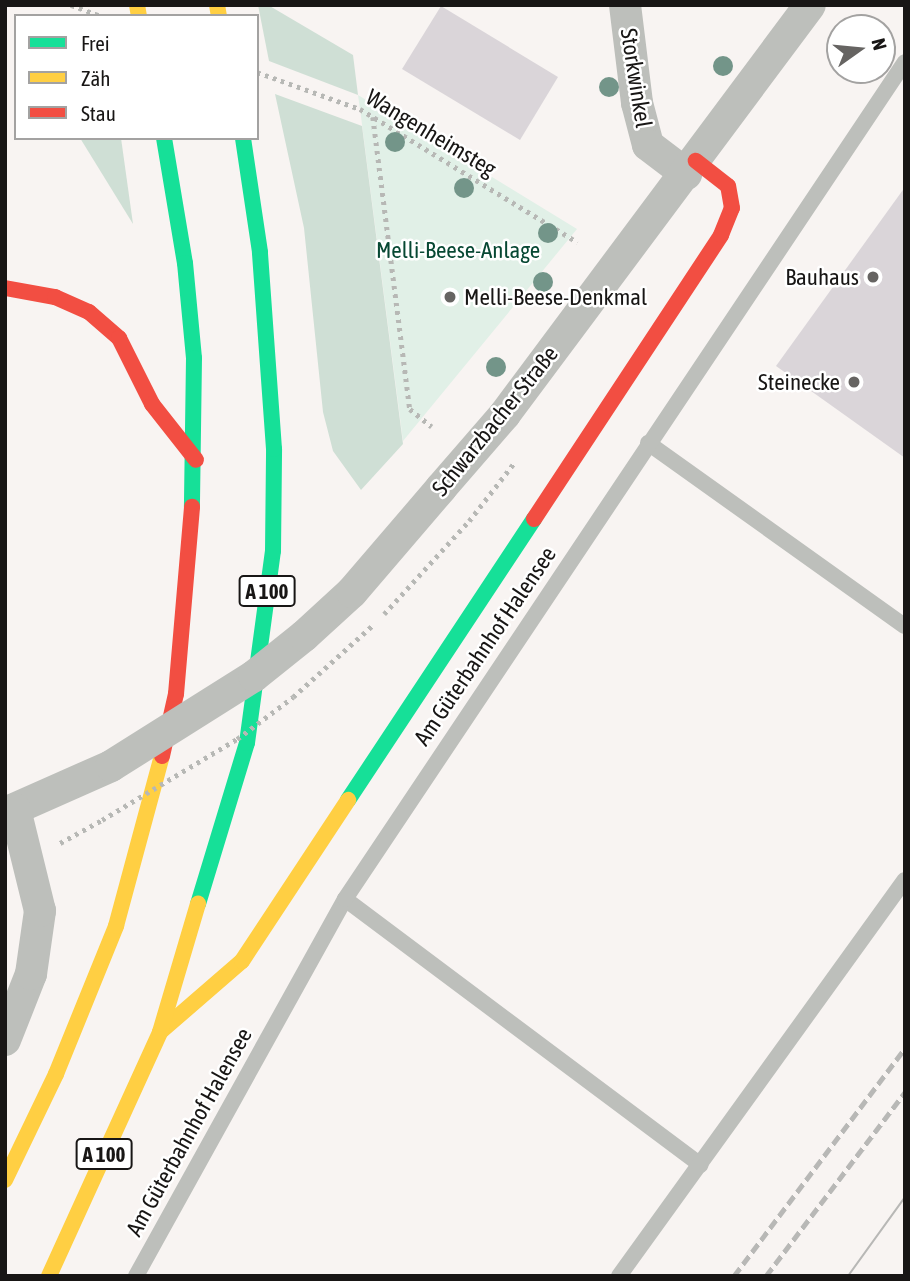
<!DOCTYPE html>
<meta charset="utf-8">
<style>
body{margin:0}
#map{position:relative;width:910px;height:1281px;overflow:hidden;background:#f8f4f2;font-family:"Asap Condensed",sans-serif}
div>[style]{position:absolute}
.green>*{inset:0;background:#e1f0e7}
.forest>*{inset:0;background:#cfdfd5}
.building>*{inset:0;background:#dad5d9}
.path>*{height:4.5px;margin-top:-2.25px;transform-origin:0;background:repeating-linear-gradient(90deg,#b7b8b5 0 3.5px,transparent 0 8.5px)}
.lane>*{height:16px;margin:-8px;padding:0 8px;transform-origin:8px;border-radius:8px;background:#bdbfbb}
.street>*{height:32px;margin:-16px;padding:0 16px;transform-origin:16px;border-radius:16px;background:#bdbfbb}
.fast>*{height:16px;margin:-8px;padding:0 8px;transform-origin:8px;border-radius:8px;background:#16e098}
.slow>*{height:16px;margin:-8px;padding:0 8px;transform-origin:8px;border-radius:8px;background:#ffcf43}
.jam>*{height:16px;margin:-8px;padding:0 8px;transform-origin:8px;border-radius:8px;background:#f24e42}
.tram>*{height:2px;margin:-1px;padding:0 1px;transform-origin:1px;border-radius:1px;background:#b8b8b6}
.rail>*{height:5px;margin-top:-2.5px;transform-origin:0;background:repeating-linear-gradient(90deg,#b8b8b6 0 10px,transparent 0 15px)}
.path-bridge>*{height:4.5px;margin-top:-2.25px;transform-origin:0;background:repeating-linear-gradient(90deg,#b7b8b5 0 3.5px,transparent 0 8.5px)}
.street-bridge>*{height:32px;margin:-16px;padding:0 16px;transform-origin:16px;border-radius:16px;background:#bdbfbb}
.trees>*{width:20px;height:20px;margin:-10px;border-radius:50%;background:#739589}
.dots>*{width:19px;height:19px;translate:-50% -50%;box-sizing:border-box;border:4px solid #fff;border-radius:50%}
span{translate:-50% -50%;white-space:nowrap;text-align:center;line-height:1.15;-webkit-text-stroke:5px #fff;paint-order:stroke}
.shield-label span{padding:2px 5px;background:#fff;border:2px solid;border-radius:5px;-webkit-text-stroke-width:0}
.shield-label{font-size:21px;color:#181615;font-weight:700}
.street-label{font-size:23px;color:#181615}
.park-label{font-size:23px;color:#074833}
.poi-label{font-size:23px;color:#181615}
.right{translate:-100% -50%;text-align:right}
.left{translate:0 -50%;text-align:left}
.frame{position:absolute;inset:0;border:7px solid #181615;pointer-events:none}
.legend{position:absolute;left:14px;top:14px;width:245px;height:126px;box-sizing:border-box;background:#fff;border:2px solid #a3a2a1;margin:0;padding:9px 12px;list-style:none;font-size:21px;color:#181615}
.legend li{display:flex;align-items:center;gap:14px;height:35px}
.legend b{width:35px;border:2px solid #a3a2a1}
.north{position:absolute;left:826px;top:14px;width:70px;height:70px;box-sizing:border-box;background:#fff;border:2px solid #a3a2a1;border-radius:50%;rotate:75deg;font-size:19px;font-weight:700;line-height:28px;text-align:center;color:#181615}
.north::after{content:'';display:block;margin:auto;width:24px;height:32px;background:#666462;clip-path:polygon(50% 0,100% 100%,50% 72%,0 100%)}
</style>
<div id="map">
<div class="green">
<div style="clip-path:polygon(358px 95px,577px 229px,403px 441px,360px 109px)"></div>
</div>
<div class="forest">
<div style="clip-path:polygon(258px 5px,268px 5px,353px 55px,358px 95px,269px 61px)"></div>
<div style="clip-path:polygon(275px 94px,362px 126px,403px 444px,361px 490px,333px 451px,323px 412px,304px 228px)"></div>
<div style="clip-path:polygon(80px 138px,121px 138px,133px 224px)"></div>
</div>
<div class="building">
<div style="clip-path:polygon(441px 6px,558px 77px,520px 140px,402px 69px)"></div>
<div style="clip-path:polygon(905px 187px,905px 458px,776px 366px)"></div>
</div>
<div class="path">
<div style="left:71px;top:5px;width:30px;rotate:20deg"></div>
<div style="left:257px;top:72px;width:109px;rotate:19.8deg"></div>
<div style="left:360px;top:109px;width:255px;rotate:31.5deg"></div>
<div style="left:373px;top:117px;width:294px;rotate:82.8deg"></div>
<div style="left:410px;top:409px;width:28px;rotate:39deg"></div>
<div style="left:469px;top:521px;width:73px;rotate:-52.2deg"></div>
<div style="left:60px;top:843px;width:48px;rotate:-28.7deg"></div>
</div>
<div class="lane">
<div style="left:648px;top:443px;width:315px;rotate:35.5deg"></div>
<div style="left:345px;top:899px;width:444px;rotate:36.8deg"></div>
<div style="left:136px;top:1276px;width:431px;rotate:-61deg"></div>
<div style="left:345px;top:899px;width:1007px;rotate:-56.22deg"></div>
<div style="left:619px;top:1276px;width:488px;rotate:-54.2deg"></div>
</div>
<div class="street">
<div style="left:625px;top:5px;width:99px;rotate:83deg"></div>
<div style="left:637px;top:103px;width:43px;rotate:75.3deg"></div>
<div style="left:648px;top:145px;width:48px;rotate:37.3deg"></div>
<div style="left:441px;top:488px;width:98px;rotate:-49.1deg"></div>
<div style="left:505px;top:414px;width:510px;rotate:-53.29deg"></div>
<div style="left:5px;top:813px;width:116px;rotate:-23.9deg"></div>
<div style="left:5px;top:1040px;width:71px;rotate:-68.5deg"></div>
<div style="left:31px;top:974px;width:64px;rotate:-81.9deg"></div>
<div style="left:40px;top:911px;width:105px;rotate:-103.8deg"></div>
</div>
<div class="fast">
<div style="left:164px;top:138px;width:127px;rotate:80.5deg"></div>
<div style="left:185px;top:263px;width:95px;rotate:84.6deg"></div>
<div style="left:194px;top:358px;width:149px;rotate:90.8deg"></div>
<div style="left:348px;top:800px;width:337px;rotate:-56.5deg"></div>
<div style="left:198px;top:904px;width:168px;rotate:-73.1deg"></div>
<div style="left:247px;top:743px;width:194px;rotate:-82.3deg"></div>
<div style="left:273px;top:551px;width:102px;rotate:-89.4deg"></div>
<div style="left:274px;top:449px;width:197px;rotate:-94.1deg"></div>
<div style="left:260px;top:252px;width:115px;rotate:-98.5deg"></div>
</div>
<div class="slow">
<div style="left:137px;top:5px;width:11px;rotate:80deg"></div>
<div style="left:217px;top:5px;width:11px;rotate:80deg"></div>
<div style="left:160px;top:1032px;width:108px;rotate:-40.9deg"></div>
<div style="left:242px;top:961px;width:193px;rotate:-56.6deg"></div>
<div style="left:5px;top:1180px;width:118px;rotate:-64.3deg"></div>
<div style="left:56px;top:1074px;width:160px;rotate:-67.9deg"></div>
<div style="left:116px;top:926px;width:176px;rotate:-74.9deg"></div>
<div style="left:49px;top:1276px;width:268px;rotate:-65.5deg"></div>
<div style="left:160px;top:1032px;width:134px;rotate:-73.5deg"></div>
</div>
<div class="jam">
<div style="left:5px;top:288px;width:51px;rotate:10.2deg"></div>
<div style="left:55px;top:297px;width:37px;rotate:24deg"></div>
<div style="left:89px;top:312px;width:40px;rotate:41deg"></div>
<div style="left:119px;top:338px;width:74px;rotate:63.4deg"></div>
<div style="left:152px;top:404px;width:71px;rotate:51.8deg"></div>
<div style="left:534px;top:519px;width:340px;rotate:-56.6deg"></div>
<div style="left:721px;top:235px;width:29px;rotate:-68deg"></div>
<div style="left:732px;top:208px;width:22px;rotate:-100deg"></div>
<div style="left:728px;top:186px;width:41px;rotate:-142deg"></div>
<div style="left:162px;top:756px;width:64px;rotate:-77.3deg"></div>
<div style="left:176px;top:694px;width:188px;rotate:-85.1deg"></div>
</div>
<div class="tram">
<div style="left:848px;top:1276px;width:97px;rotate:-54.2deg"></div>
</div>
<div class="rail">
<div style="left:734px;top:1276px;width:285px;rotate:-53.1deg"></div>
<div style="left:766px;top:1276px;width:231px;rotate:-52.9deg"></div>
</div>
<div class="path-bridge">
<div style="left:384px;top:614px;width:126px;rotate:-47.6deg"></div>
<div style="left:102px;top:820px;width:157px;rotate:-31deg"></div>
<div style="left:237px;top:739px;width:70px;rotate:-36.9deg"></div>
<div style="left:293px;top:697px;width:108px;rotate:-42deg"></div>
</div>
<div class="street-bridge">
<div style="left:111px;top:766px;width:169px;rotate:-32.2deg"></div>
<div style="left:254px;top:676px;width:64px;rotate:-38.7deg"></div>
<div style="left:304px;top:636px;width:65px;rotate:-42.5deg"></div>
<div style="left:352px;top:592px;width:137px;rotate:-49.4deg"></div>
</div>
<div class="trees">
<div style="left:723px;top:66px"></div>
<div style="left:609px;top:87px"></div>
<div style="left:395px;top:142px"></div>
<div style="left:464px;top:188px"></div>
<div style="left:548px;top:233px"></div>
<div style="left:543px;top:282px"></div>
<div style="left:496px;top:367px"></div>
</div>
<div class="dots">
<div style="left:873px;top:277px;background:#666462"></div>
<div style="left:450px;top:297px;background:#666462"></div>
<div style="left:854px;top:382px;background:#666462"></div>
</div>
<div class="shield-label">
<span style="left:267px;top:591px">A 100</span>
<span style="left:104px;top:1154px">A 100</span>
</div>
<div class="street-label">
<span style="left:636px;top:78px;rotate:81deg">Storkwinkel</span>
<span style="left:431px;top:133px;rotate:31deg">Wangenheimsteg</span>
<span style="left:495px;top:421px;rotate:-51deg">Schwarzbacher Straße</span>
<span style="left:485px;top:646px;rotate:-56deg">Am Güterbahnhof Halensee</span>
<span style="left:189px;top:1132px;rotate:-61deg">Am Güterbahnhof Halensee</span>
</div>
<div class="park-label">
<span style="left:458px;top:250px">Melli-Beese-Anlage</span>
</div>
<div class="poi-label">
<span class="right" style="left:859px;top:277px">Bauhaus</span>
<span class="left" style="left:464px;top:297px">Melli-Beese-Denkmal</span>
<span class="right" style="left:840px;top:382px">Steinecke</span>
</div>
<div class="frame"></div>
<ul class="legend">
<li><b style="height:9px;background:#16e098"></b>Frei</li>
<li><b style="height:9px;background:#ffcf43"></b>Zäh</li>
<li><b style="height:9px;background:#f24e42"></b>Stau</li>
</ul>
<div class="north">N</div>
</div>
